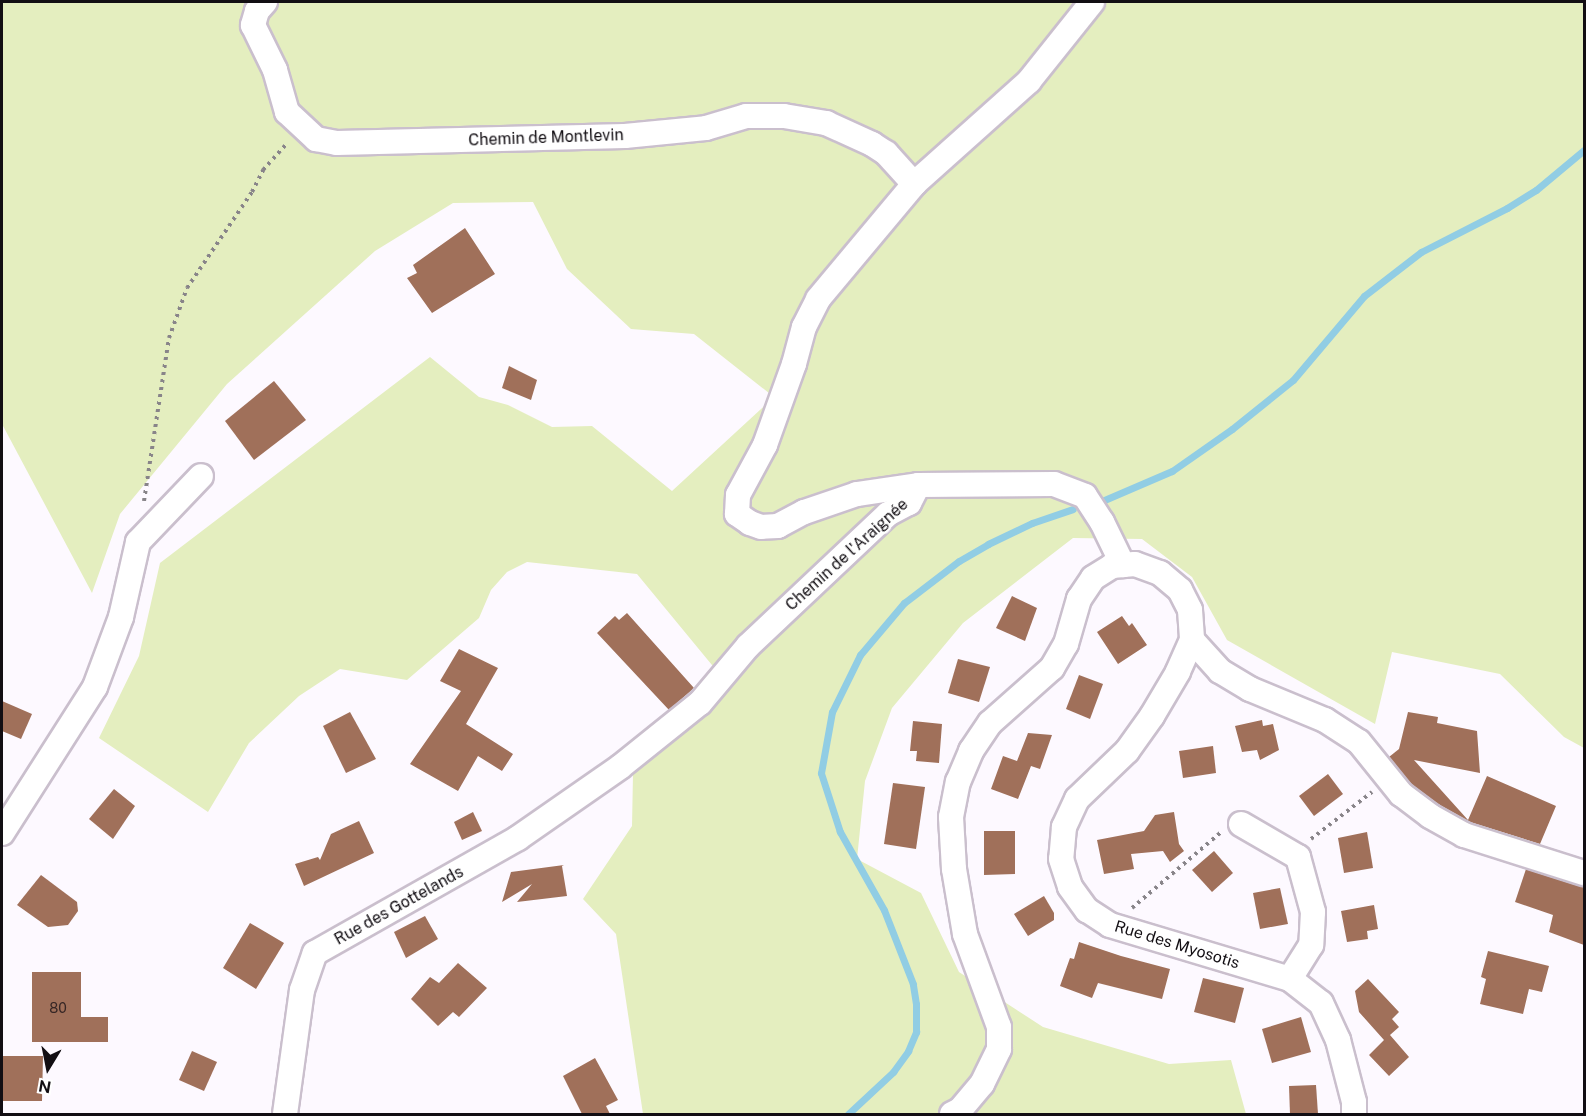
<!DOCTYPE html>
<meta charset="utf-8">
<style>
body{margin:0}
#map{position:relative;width:1586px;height:1116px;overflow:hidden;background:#fdf9ff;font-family:"Public Sans",sans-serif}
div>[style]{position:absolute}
.green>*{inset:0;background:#e4eebf}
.stream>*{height:7px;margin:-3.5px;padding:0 3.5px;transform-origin:3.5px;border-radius:3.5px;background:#91cde4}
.building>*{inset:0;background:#a0705a}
.path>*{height:4px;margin-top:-2px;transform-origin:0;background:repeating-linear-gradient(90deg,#888489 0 3px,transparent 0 7.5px)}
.roads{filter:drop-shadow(2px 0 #cabfcd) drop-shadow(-2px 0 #cabfcd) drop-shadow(0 2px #cabfcd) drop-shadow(0 -2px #cabfcd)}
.minor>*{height:24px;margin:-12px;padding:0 12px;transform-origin:12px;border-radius:12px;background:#fff}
span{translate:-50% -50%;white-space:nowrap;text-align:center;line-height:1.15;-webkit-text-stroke:5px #fff;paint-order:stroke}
.number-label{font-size:14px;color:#362625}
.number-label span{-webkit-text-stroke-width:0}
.street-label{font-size:16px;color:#120e13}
.frame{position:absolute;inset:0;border:3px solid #120e13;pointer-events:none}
.north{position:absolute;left:18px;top:1038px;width:60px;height:60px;-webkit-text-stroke:4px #fff;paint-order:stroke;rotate:190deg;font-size:16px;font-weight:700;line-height:24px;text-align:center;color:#120e13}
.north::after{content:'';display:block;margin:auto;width:21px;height:27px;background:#120e13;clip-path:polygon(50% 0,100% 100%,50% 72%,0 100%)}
</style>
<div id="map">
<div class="green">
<div style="clip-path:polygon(2px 2px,1584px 2px,1584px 748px,1564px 737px,1500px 674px,1392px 652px,1375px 724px,1227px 640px,1192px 577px,1142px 539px,1073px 538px,963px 623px,892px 708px,865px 781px,857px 859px,921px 893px,959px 972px,1003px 1001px,1043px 1027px,1169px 1064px,1231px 1060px,1246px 1114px,643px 1114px,616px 934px,583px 899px,632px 826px,633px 774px,690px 727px,735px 680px,721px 676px,637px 574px,527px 562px,507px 572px,491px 590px,479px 618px,407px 680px,340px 669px,299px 696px,249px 743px,208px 812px,99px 738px,139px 656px,160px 563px,430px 357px,479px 397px,508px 405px,552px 427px,592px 426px,672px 491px,774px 397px,694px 334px,631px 329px,567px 269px,533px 202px,453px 203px,375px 251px,227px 384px,120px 514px,92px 593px,2px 424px)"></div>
</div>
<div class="stream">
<div style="left:1102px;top:501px;width:76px;rotate:-23.2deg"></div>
<div style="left:1172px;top:471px;width:73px;rotate:-35deg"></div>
<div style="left:1232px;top:429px;width:78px;rotate:-38.8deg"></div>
<div style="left:1293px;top:380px;width:110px;rotate:-49.8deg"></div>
<div style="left:1364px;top:296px;width:72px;rotate:-37.7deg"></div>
<div style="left:1421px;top:252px;width:97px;rotate:-27.1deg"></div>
<div style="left:1507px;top:208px;width:34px;rotate:-32deg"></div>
<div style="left:1536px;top:190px;width:62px;rotate:-39.8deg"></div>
<div style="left:848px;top:1114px;width:62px;rotate:-43deg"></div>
<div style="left:893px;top:1072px;width:26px;rotate:-54deg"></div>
<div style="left:908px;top:1051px;width:21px;rotate:-67deg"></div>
<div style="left:916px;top:1032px;width:28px;rotate:-90deg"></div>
<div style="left:916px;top:1004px;width:20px;rotate:-99deg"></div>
<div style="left:913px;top:984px;width:79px;rotate:-111.4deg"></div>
<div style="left:884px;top:910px;width:90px;rotate:-119.4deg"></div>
<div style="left:840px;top:832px;width:62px;rotate:-107.9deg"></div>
<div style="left:821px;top:773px;width:62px;rotate:-79.8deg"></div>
<div style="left:832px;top:712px;width:64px;rotate:-63.8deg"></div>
<div style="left:860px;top:655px;width:68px;rotate:-49.8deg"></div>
<div style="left:904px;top:603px;width:69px;rotate:-37.4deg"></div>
<div style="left:959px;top:561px;width:34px;rotate:-30deg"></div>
<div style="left:988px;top:544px;width:49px;rotate:-25.5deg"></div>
<div style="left:1032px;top:523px;width:43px;rotate:-18.9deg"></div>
</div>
<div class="building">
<div style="clip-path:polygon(465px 228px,495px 274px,432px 313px,407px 278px,417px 273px,413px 265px)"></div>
<div style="clip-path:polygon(509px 366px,537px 380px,531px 400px,502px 388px)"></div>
<div style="clip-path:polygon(274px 381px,306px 420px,254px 460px,225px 421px)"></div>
<div style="clip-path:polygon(1012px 596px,1037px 608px,1025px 641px,996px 628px)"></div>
<div style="clip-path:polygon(627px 613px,694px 688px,669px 710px,597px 633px,615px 616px,619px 620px)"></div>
<div style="clip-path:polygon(1122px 616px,1129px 626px,1132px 623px,1147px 645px,1118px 664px,1097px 632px)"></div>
<div style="clip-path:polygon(459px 649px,498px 668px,466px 724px,513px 754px,502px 771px,478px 756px,458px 791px,410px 764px,461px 691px,440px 681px)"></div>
<div style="clip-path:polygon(958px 659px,990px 667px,979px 702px,948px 693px)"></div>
<div style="clip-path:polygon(1079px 675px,1103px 684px,1090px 719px,1066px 709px)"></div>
<div style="clip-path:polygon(2px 701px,32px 714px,21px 739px,2px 731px)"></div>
<div style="clip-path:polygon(350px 712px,376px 759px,346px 773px,323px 726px)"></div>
<div style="clip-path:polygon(1408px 712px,1438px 717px,1437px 723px,1477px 731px,1480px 773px,1414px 760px,1468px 820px,1487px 776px,1556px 806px,1540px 844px,1470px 822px,1438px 804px,1411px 784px,1389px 757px,1399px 749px)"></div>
<div style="clip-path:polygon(1262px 720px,1263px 726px,1273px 724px,1279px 750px,1260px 760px,1257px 750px,1242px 752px,1235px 726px)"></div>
<div style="clip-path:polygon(913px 721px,942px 724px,939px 763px,916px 761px,917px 751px,910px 751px)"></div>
<div style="clip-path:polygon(1028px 733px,1052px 735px,1040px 769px,1031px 766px,1018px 799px,991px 789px,1003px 756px,1017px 761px)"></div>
<div style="clip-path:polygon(1213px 746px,1216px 773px,1183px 778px,1179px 751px)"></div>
<div style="clip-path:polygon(1328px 774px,1343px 794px,1314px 816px,1299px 796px)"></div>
<div style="clip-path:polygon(893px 783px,925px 787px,916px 849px,884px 844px)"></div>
<div style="clip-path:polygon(114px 789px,135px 806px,113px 839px,89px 819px)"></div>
<div style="clip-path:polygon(473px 812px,482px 831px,462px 840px,454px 822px)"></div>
<div style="clip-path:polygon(1174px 812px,1179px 844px,1184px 851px,1170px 862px,1163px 851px,1131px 854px,1134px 869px,1104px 874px,1097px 840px,1144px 831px,1155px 815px)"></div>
<div style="clip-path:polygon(359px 821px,374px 853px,304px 886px,295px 864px,318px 857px,320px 860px,331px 834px)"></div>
<div style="clip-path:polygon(984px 831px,1015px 831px,1015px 874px,984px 875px)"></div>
<div style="clip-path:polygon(1367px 832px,1373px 868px,1344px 873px,1338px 838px)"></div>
<div style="clip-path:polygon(1214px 851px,1233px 873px,1212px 892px,1192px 870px)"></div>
<div style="clip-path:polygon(564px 865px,562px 866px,567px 896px,517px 902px,532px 884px,502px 902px,511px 872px)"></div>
<div style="clip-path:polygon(1526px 869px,1584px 887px,1584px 945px,1549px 932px,1553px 915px,1515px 902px)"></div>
<div style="clip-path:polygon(41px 875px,77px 902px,78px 911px,68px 925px,48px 927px,17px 905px)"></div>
<div style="clip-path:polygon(1280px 888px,1288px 924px,1260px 929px,1253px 893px)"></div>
<div style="clip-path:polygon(1044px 896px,1054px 913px,1054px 920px,1028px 936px,1014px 914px)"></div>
<div style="clip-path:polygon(1374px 905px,1378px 929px,1367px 931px,1368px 939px,1347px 942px,1341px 911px)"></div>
<div style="clip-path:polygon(425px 916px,438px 939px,406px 958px,394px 932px)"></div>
<div style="clip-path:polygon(250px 923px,284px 943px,256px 989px,223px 968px)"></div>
<div style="clip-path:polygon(1079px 942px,1121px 956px,1170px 969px,1162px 999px,1098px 983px,1092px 998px,1060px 986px,1070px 958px,1074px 959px)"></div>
<div style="clip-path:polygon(1488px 951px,1549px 966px,1542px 992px,1529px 989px,1523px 1014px,1480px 1004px,1486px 979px,1481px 977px)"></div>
<div style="clip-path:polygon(458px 963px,487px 988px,459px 1017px,453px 1012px,438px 1026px,411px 999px,430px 977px,439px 983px)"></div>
<div style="clip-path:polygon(32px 972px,81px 972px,81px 1017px,108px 1017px,108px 1042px,32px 1042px)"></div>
<div style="clip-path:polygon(1203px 978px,1244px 988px,1235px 1023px,1194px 1012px)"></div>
<div style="clip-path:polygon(1368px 979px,1399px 1012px,1392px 1019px,1399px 1027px,1390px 1035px,1409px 1057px,1389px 1076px,1369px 1055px,1384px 1040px,1359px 1012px,1355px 991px)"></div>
<div style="clip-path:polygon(1301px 1017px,1311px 1052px,1272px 1063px,1262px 1029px)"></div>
<div style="clip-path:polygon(192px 1051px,217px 1062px,204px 1091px,179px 1080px)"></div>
<div style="clip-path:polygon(2px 1056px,43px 1056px,42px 1101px,2px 1101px)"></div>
<div style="clip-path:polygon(595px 1058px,618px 1100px,606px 1106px,610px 1114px,582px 1114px,563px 1076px)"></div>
<div style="clip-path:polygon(1316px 1085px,1318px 1114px,1290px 1114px,1289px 1086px)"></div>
</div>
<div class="path">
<div style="left:144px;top:501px;width:165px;rotate:-81.3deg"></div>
<div style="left:169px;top:338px;width:53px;rotate:-70.2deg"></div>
<div style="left:187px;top:288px;width:116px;rotate:-55.9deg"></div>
<div style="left:252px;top:192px;width:25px;rotate:-63deg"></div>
<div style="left:263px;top:170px;width:36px;rotate:-48deg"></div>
<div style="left:1311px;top:839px;width:77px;rotate:-37.6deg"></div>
<div style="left:1132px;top:908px;width:116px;rotate:-40.4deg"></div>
</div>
<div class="roads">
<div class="minor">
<div style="left:265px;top:2px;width:12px;rotate:132deg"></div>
<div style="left:257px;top:11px;width:15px;rotate:106deg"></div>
<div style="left:253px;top:25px;width:50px;rotate:63.9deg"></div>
<div style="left:275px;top:70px;width:44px;rotate:74.1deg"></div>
<div style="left:287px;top:112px;width:40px;rotate:43deg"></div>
<div style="left:316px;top:139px;width:21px;rotate:11deg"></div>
<div style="left:337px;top:143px;width:288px;rotate:-1.4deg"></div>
<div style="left:625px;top:136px;width:81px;rotate:-5.6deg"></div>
<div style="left:706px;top:128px;width:42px;rotate:-16.7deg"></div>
<div style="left:746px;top:116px;width:38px"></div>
<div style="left:784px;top:116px;width:43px;rotate:9.5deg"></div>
<div style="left:826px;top:123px;width:51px;rotate:24.5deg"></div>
<div style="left:872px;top:144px;width:17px;rotate:33deg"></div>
<div style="left:886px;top:153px;width:42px;rotate:47.9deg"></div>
<div style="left:918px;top:485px;width:62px;rotate:171.6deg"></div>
<div style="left:857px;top:494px;width:56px;rotate:161.2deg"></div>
<div style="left:804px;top:512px;width:30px;rotate:152deg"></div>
<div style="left:778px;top:526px;width:17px;rotate:177deg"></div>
<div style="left:761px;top:527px;width:12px;rotate:-160deg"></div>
<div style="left:750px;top:523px;width:16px;rotate:-145deg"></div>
<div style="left:737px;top:514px;width:19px;rotate:-87deg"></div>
<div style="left:738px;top:495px;width:57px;rotate:-61.6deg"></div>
<div style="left:765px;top:445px;width:86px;rotate:-70.3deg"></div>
<div style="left:794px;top:364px;width:38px;rotate:-75deg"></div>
<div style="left:804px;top:327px;width:31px;rotate:-63deg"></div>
<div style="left:818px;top:299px;width:150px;rotate:-50.1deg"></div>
<div style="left:914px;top:184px;width:154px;rotate:-41.8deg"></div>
<div style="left:1029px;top:81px;width:101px;rotate:-51.4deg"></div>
<div style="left:1192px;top:640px;width:42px;rotate:47.9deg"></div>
<div style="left:1220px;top:671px;width:35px;rotate:31deg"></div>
<div style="left:1250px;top:689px;width:81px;rotate:22.5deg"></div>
<div style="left:1325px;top:720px;width:40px;rotate:32.9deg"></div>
<div style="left:1359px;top:742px;width:67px;rotate:51.1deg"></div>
<div style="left:1401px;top:794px;width:36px;rotate:37deg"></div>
<div style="left:1430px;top:816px;width:39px;rotate:29deg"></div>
<div style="left:1464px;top:835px;width:126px;rotate:17.6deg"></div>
<div style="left:1241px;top:824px;width:66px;rotate:30.1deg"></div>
<div style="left:1298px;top:857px;width:57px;rotate:74.7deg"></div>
<div style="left:1313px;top:912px;width:33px;rotate:93deg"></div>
<div style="left:1311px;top:945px;width:40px;rotate:122deg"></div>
<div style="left:2px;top:833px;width:173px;rotate:-57.5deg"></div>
<div style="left:95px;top:687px;width:75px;rotate:-69.6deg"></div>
<div style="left:121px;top:617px;width:77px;rotate:-77.2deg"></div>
<div style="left:138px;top:542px;width:91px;rotate:-46.3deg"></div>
<div style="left:285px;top:1114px;width:125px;rotate:-82.2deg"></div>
<div style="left:302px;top:990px;width:39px;rotate:-71deg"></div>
<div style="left:315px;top:953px;width:233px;rotate:-29.5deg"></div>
<div style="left:518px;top:838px;width:124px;rotate:-34.8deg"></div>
<div style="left:620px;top:767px;width:102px;rotate:-38.7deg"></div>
<div style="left:700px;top:703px;width:75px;rotate:-49.9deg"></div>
<div style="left:748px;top:646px;width:192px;rotate:-43.3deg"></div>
<div style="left:888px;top:514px;width:24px;rotate:-28deg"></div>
<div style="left:909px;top:503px;width:20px;rotate:-63deg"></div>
<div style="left:918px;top:485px;width:136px;rotate:-0.4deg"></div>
<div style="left:1054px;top:484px;width:33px;rotate:21deg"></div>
<div style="left:1085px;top:496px;width:31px;rotate:57deg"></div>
<div style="left:1102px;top:522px;width:48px;rotate:64deg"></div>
<div style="left:952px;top:1114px;width:9px;rotate:-27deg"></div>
<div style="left:960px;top:1110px;width:34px;rotate:-50deg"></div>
<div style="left:982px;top:1084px;width:39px;rotate:-64deg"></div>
<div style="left:999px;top:1049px;width:22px;rotate:-90deg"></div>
<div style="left:999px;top:1027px;width:99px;rotate:-110.1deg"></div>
<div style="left:965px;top:934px;width:66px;rotate:-99.6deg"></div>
<div style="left:954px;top:869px;width:52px;rotate:-93.3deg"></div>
<div style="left:951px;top:817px;width:36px;rotate:-79deg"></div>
<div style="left:958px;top:782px;width:34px;rotate:-67deg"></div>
<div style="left:971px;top:751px;width:34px;rotate:-56deg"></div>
<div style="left:990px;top:723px;width:83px;rotate:-41.6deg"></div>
<div style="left:1052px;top:668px;width:28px;rotate:-60deg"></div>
<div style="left:1066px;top:644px;width:47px;rotate:-73.9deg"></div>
<div style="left:1079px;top:599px;width:25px;rotate:-56deg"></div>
<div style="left:1093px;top:578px;width:22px;rotate:-32deg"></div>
<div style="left:1112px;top:566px;width:23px;rotate:-5deg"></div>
<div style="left:1135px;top:564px;width:27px;rotate:20deg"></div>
<div style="left:1160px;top:573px;width:26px;rotate:40deg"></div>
<div style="left:1180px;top:590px;width:22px;rotate:63deg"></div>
<div style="left:1190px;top:610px;width:30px;rotate:86deg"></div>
<div style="left:1192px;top:640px;width:35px;rotate:114deg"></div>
<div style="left:1178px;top:672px;width:51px;rotate:120.6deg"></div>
<div style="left:1152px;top:716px;width:43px;rotate:125.5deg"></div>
<div style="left:1127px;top:751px;width:69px;rotate:136.2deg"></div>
<div style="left:1077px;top:799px;width:31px;rotate:115deg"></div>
<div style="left:1064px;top:827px;width:32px;rotate:95deg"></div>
<div style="left:1061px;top:859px;width:29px;rotate:72deg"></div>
<div style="left:1070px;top:887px;width:29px;rotate:54deg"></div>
<div style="left:1087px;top:910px;width:27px;rotate:33deg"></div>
<div style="left:1110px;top:925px;width:188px;rotate:16.7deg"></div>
<div style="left:1290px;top:979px;width:39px;rotate:38deg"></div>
<div style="left:1321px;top:1003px;width:41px;rotate:65.3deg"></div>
<div style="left:1338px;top:1040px;width:64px;rotate:75.5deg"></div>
<div style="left:1354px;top:1102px;width:12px;rotate:90deg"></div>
</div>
</div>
<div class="number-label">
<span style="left:58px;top:1008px">80</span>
</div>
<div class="street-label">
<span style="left:546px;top:138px;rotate:-2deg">Chemin de Montlevin</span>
<span style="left:847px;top:555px;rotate:-42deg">Chemin de l'Araignée</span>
<span style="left:399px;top:906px;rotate:-29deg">Rue des Gottelands</span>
<span style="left:1177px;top:945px;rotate:17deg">Rue des Myosotis</span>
</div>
<div class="frame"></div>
<div class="north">N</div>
</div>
